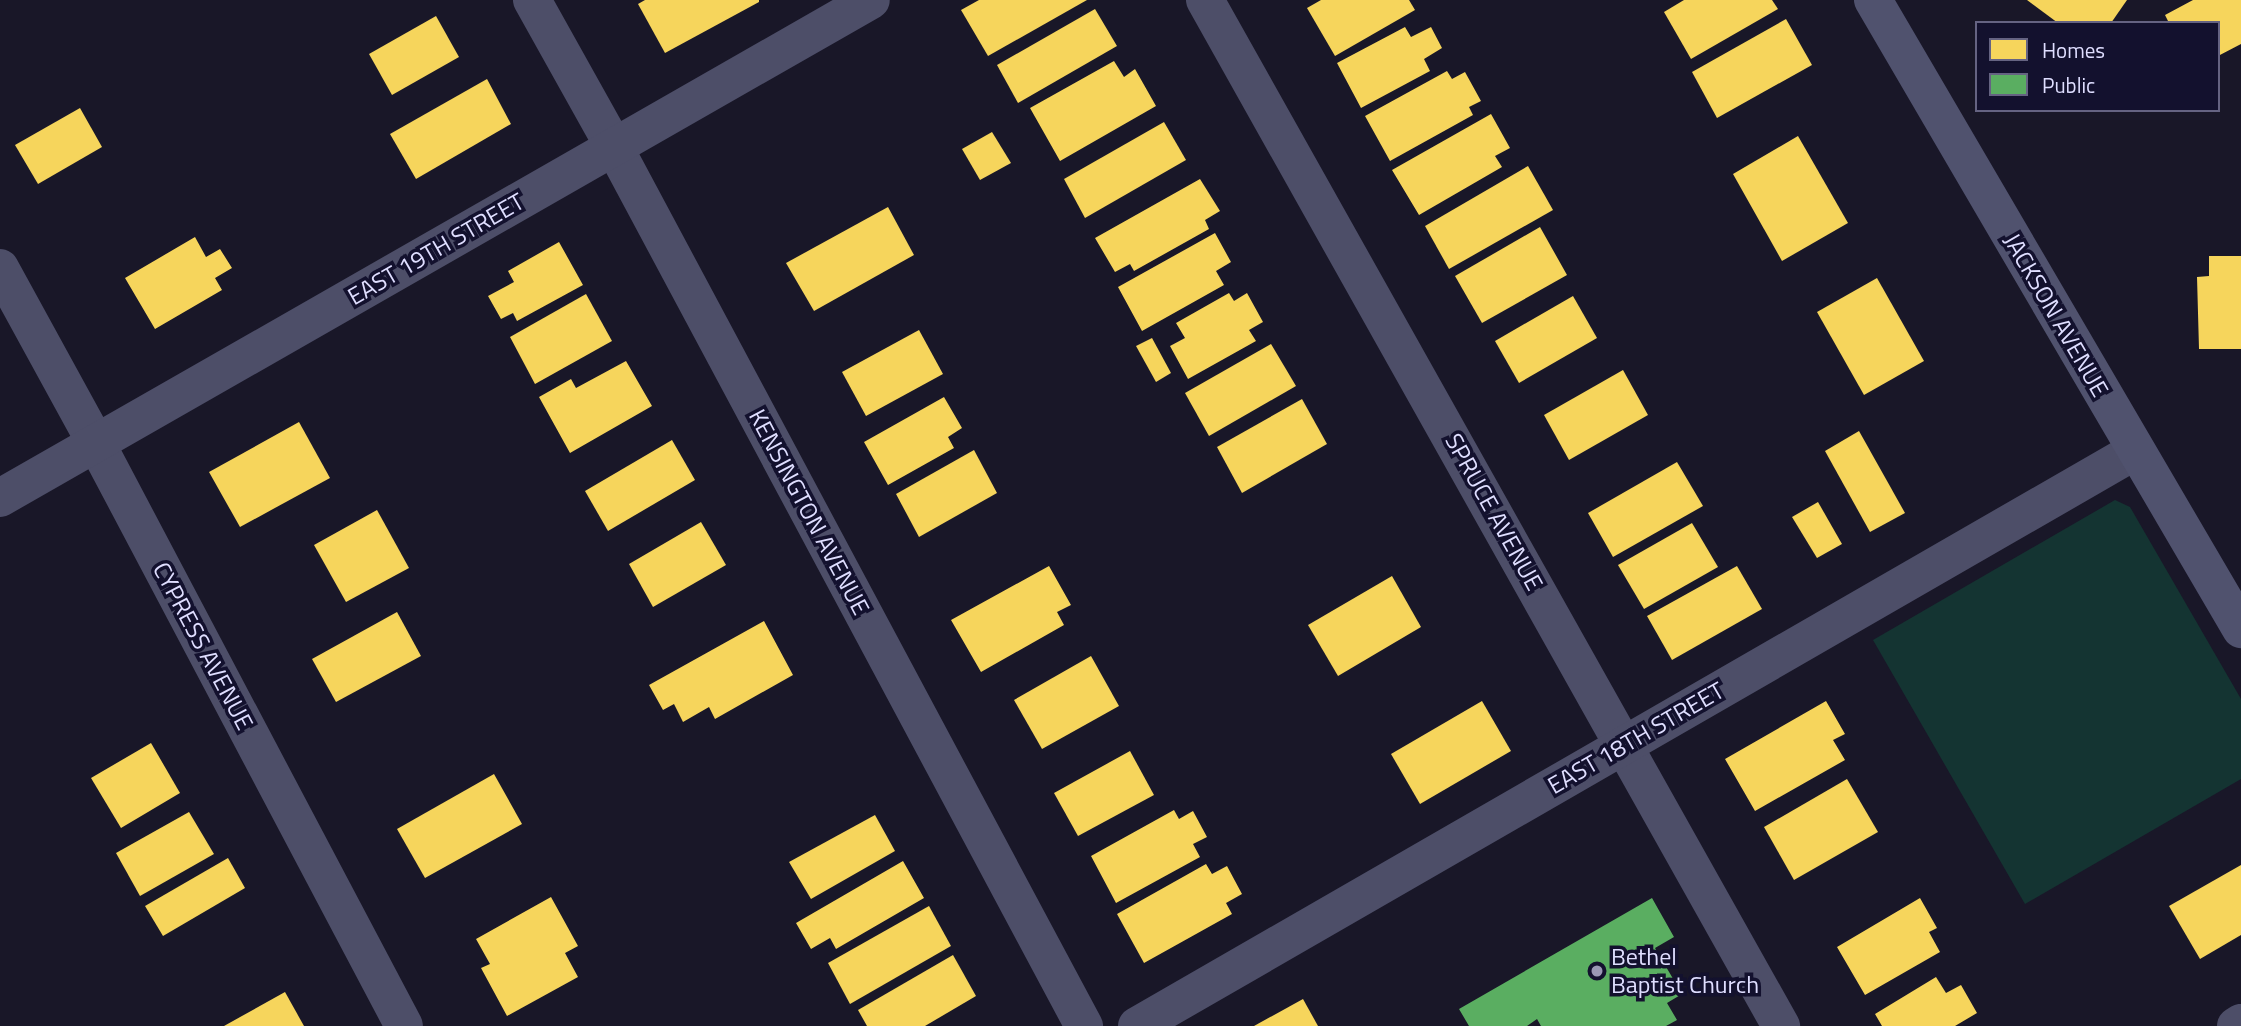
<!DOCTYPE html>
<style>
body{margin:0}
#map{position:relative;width:2241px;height:1026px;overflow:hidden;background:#191728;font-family:"Titillium Web",sans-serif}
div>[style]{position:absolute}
.green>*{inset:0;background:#143432}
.homes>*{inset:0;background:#f6d55c}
.public>*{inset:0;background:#5aae61}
.street>*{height:38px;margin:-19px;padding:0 19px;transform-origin:19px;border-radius:19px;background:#4d4e68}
.secondary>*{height:38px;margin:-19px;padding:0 19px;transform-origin:19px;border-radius:19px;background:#50526e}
.dots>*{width:19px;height:19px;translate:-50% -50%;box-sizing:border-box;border:4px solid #13112e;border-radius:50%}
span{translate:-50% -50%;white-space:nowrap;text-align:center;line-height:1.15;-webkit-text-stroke:7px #13112e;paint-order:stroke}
.street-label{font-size:24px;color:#dfdeff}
.poi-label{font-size:24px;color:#dfdeff}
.left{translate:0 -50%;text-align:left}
.legend{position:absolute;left:1975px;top:21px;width:245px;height:91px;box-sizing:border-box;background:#13112e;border:2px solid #656382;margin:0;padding:9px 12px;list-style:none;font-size:21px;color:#dfdeff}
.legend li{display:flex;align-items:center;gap:14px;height:35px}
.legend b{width:35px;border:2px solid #656382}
</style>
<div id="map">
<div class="green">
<div style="clip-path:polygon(2115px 500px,2130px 507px,2241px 699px,2241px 779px,2025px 904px,1873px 640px)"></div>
</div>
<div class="homes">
<div style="clip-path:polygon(645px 0,759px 0,759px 2px,665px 53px,638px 4px)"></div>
<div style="clip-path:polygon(979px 0,1087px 0,988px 56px,961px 10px)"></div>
<div style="clip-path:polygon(1321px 0,1409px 0,1415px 10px,1335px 56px,1307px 8px)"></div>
<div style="clip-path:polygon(1684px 0,1772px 0,1778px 9px,1691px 59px,1664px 12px)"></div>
<div style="clip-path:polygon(2027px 0,2127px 0,2111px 23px,2058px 23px)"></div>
<div style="clip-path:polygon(2193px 0,2241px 0,2241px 44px,2218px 56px,2218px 23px,2169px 23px,2165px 15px)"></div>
<div style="clip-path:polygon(1095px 9px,1117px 46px,1018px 103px,997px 65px)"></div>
<div style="clip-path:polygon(436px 16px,459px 57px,392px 95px,369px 54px)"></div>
<div style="clip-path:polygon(1786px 19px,1812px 65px,1717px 118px,1692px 72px)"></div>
<div style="clip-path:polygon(1405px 27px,1411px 37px,1431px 27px,1442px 48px,1424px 59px,1430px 71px,1361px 108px,1337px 63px)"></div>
<div style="clip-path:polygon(1114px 61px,1124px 77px,1135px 69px,1156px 106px,1060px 161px,1030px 108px)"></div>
<div style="clip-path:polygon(1447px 71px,1452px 79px,1465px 72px,1481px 101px,1469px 107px,1473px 115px,1390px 161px,1365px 116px)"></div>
<div style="clip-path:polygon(487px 79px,511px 124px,416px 179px,390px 134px)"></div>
<div style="clip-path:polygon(80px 108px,102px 147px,38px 184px,15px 145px)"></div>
<div style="clip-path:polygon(1491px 114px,1510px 148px,1495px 156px,1502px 167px,1419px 215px,1392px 170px)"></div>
<div style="clip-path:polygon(1164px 122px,1186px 160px,1085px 218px,1064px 179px)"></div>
<div style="clip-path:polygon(992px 132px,1011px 163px,980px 180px,962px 149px)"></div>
<div style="clip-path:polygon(1798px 136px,1848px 223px,1782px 261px,1733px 174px)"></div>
<div style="clip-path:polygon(1528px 166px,1553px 210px,1449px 269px,1425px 226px)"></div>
<div style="clip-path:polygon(1200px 179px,1220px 211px,1205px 220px,1209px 229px,1134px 271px,1130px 264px,1115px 272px,1095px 238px)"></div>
<div style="clip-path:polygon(888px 207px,914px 255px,814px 311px,786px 263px)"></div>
<div style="clip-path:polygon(1540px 227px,1567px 275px,1482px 323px,1455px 276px)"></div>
<div style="clip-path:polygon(1215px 233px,1231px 262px,1216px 271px,1224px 285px,1142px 331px,1118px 287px)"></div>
<div style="clip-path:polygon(195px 237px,206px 257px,220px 249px,232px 268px,215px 278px,222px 290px,155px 329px,125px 278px)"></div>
<div style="clip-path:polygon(559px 242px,583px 285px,517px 321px,513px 313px,501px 319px,488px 296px,514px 282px,508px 271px)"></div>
<div style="clip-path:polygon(2209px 256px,2241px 256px,2241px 349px,2199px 349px,2197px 277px,2209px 276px)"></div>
<div style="clip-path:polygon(1877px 278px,1924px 361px,1864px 395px,1817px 312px)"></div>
<div style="clip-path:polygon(1229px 293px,1234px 301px,1247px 293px,1263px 322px,1249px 330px,1256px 341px,1188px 379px,1170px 346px,1185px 338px,1176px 323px)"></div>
<div style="clip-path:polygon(586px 294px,612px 341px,535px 384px,510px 337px)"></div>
<div style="clip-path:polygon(1573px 296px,1597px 338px,1519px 383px,1495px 341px)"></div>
<div style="clip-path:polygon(919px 330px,943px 374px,866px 416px,842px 372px)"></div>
<div style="clip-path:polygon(1152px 338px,1171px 373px,1156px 382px,1136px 346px)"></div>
<div style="clip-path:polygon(1271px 344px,1296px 386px,1209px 436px,1185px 393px)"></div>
<div style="clip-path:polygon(626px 361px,652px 406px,570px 453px,539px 397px,571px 379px,576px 388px)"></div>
<div style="clip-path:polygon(1623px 370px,1648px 415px,1569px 460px,1544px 415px)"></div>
<div style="clip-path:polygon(944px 397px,962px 428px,948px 437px,954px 448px,888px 485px,864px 442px)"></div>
<div style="clip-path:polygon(1302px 399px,1327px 444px,1242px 493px,1217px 447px)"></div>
<div style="clip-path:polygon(299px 422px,330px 478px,240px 527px,209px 472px)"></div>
<div style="clip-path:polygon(1859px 431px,1905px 513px,1870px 532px,1825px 451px)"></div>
<div style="clip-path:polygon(672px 440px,695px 480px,608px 531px,585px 491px)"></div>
<div style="clip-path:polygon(974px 450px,997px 493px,919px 537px,896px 494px)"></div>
<div style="clip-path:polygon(1677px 462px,1703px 506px,1613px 557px,1588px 513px)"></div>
<div style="clip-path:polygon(1818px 502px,1842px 544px,1817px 558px,1792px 517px)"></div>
<div style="clip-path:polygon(377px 510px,409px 568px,346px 602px,314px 545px)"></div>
<div style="clip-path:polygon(701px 522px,726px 565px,653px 607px,629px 564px)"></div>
<div style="clip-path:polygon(1692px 523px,1718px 567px,1644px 609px,1618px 565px)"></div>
<div style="clip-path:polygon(1049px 566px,1071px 605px,1057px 612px,1064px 625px,981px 672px,951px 620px)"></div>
<div style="clip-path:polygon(1737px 566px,1762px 609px,1672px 660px,1647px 616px)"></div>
<div style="clip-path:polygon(1392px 576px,1421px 627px,1338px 676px,1308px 625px)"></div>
<div style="clip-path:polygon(397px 612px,421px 656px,336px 702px,312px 659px)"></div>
<div style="clip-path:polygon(764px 621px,793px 675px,715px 719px,709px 707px,683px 722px,674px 704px,663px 710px,649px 685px)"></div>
<div style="clip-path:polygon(1091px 656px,1119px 706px,1042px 749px,1014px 700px)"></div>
<div style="clip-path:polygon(1482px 701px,1511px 751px,1420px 804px,1391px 754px)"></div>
<div style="clip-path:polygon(1826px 701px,1845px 734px,1833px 740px,1845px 760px,1755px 811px,1725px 759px)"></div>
<div style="clip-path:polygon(151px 743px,180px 793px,121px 828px,91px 778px)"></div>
<div style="clip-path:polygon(1130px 751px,1154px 795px,1078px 836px,1054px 793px)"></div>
<div style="clip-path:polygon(494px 774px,522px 824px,425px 878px,397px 829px)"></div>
<div style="clip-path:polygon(1847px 779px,1878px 832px,1794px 880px,1764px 827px)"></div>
<div style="clip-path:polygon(1174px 810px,1179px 819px,1193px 811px,1207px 837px,1193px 844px,1200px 857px,1116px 903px,1091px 856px)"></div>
<div style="clip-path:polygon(189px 812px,214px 854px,140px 896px,116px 853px)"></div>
<div style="clip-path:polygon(875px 815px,895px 851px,811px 899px,789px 862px)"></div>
<div style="clip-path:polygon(228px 858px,245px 888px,163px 936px,145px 906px)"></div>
<div style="clip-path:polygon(903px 861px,924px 898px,836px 949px,830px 938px,811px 949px,796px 923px)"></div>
<div style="clip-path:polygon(1206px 864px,1212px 874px,1227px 866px,1242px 894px,1226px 903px,1232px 914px,1144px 963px,1117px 914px)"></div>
<div style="clip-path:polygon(2241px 865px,2241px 935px,2200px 959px,2169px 906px)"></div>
<div style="clip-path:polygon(551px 897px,578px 946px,565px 953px,578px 977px,507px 1016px,481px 968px,490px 964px,476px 939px)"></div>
<div style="clip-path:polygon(1920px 898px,1937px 928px,1929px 932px,1940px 952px,1865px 995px,1837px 947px)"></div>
<div style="clip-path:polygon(929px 906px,951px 946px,850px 1004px,828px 963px)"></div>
<div style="clip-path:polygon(953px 955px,976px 996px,925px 1026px,867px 1026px,858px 1010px)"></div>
<div style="clip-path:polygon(1936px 977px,1946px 993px,1961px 985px,1977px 1013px,1955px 1026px,1882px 1026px,1875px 1014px)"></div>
<div style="clip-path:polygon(285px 992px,304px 1026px,224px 1026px)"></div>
<div style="clip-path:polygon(1303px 999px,1318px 1026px,1254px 1026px)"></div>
</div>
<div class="public">
<div style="clip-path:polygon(1652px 898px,1674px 937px,1655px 948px,1682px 994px,1667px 1003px,1677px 1020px,1666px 1026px,1541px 1026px,1537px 1019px,1527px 1026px,1469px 1026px,1459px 1009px)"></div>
</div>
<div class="street">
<div style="left:532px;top:0;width:168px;rotate:60.8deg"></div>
<div style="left:614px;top:147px;width:997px;rotate:61.87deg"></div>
<div style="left:1205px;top:0;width:1177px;rotate:60.69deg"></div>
<div style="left:0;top:268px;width:200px;rotate:61.3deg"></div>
<div style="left:96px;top:443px;width:659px;rotate:62.15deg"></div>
<div style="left:0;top:498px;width:1003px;rotate:-29.76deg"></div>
<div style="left:1137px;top:1026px;width:1152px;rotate:-29.95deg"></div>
<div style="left:2236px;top:1026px;width:6px;rotate:-31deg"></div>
</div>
<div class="secondary">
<div style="left:1873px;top:0;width:729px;rotate:59.67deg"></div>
</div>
<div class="dots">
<div style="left:1597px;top:971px;background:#9a98b4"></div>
</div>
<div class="street-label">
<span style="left:436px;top:249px;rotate:-30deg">EAST 19TH STREET</span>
<span style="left:2056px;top:315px;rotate:60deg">JACKSON AVENUE</span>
<span style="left:809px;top:512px;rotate:62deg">KENSINGTON AVENUE</span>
<span style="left:1494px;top:512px;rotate:61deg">SPRUCE AVENUE</span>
<span style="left:203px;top:646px;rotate:62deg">CYPRESS AVENUE</span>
<span style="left:1636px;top:738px;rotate:-30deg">EAST 18TH STREET</span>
</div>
<div class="poi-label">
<span class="left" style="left:1611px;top:971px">Bethel<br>Baptist Church</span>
</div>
<ul class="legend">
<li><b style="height:19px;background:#f6d55c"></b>Homes</li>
<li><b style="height:19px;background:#5aae61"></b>Public</li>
</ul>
</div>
